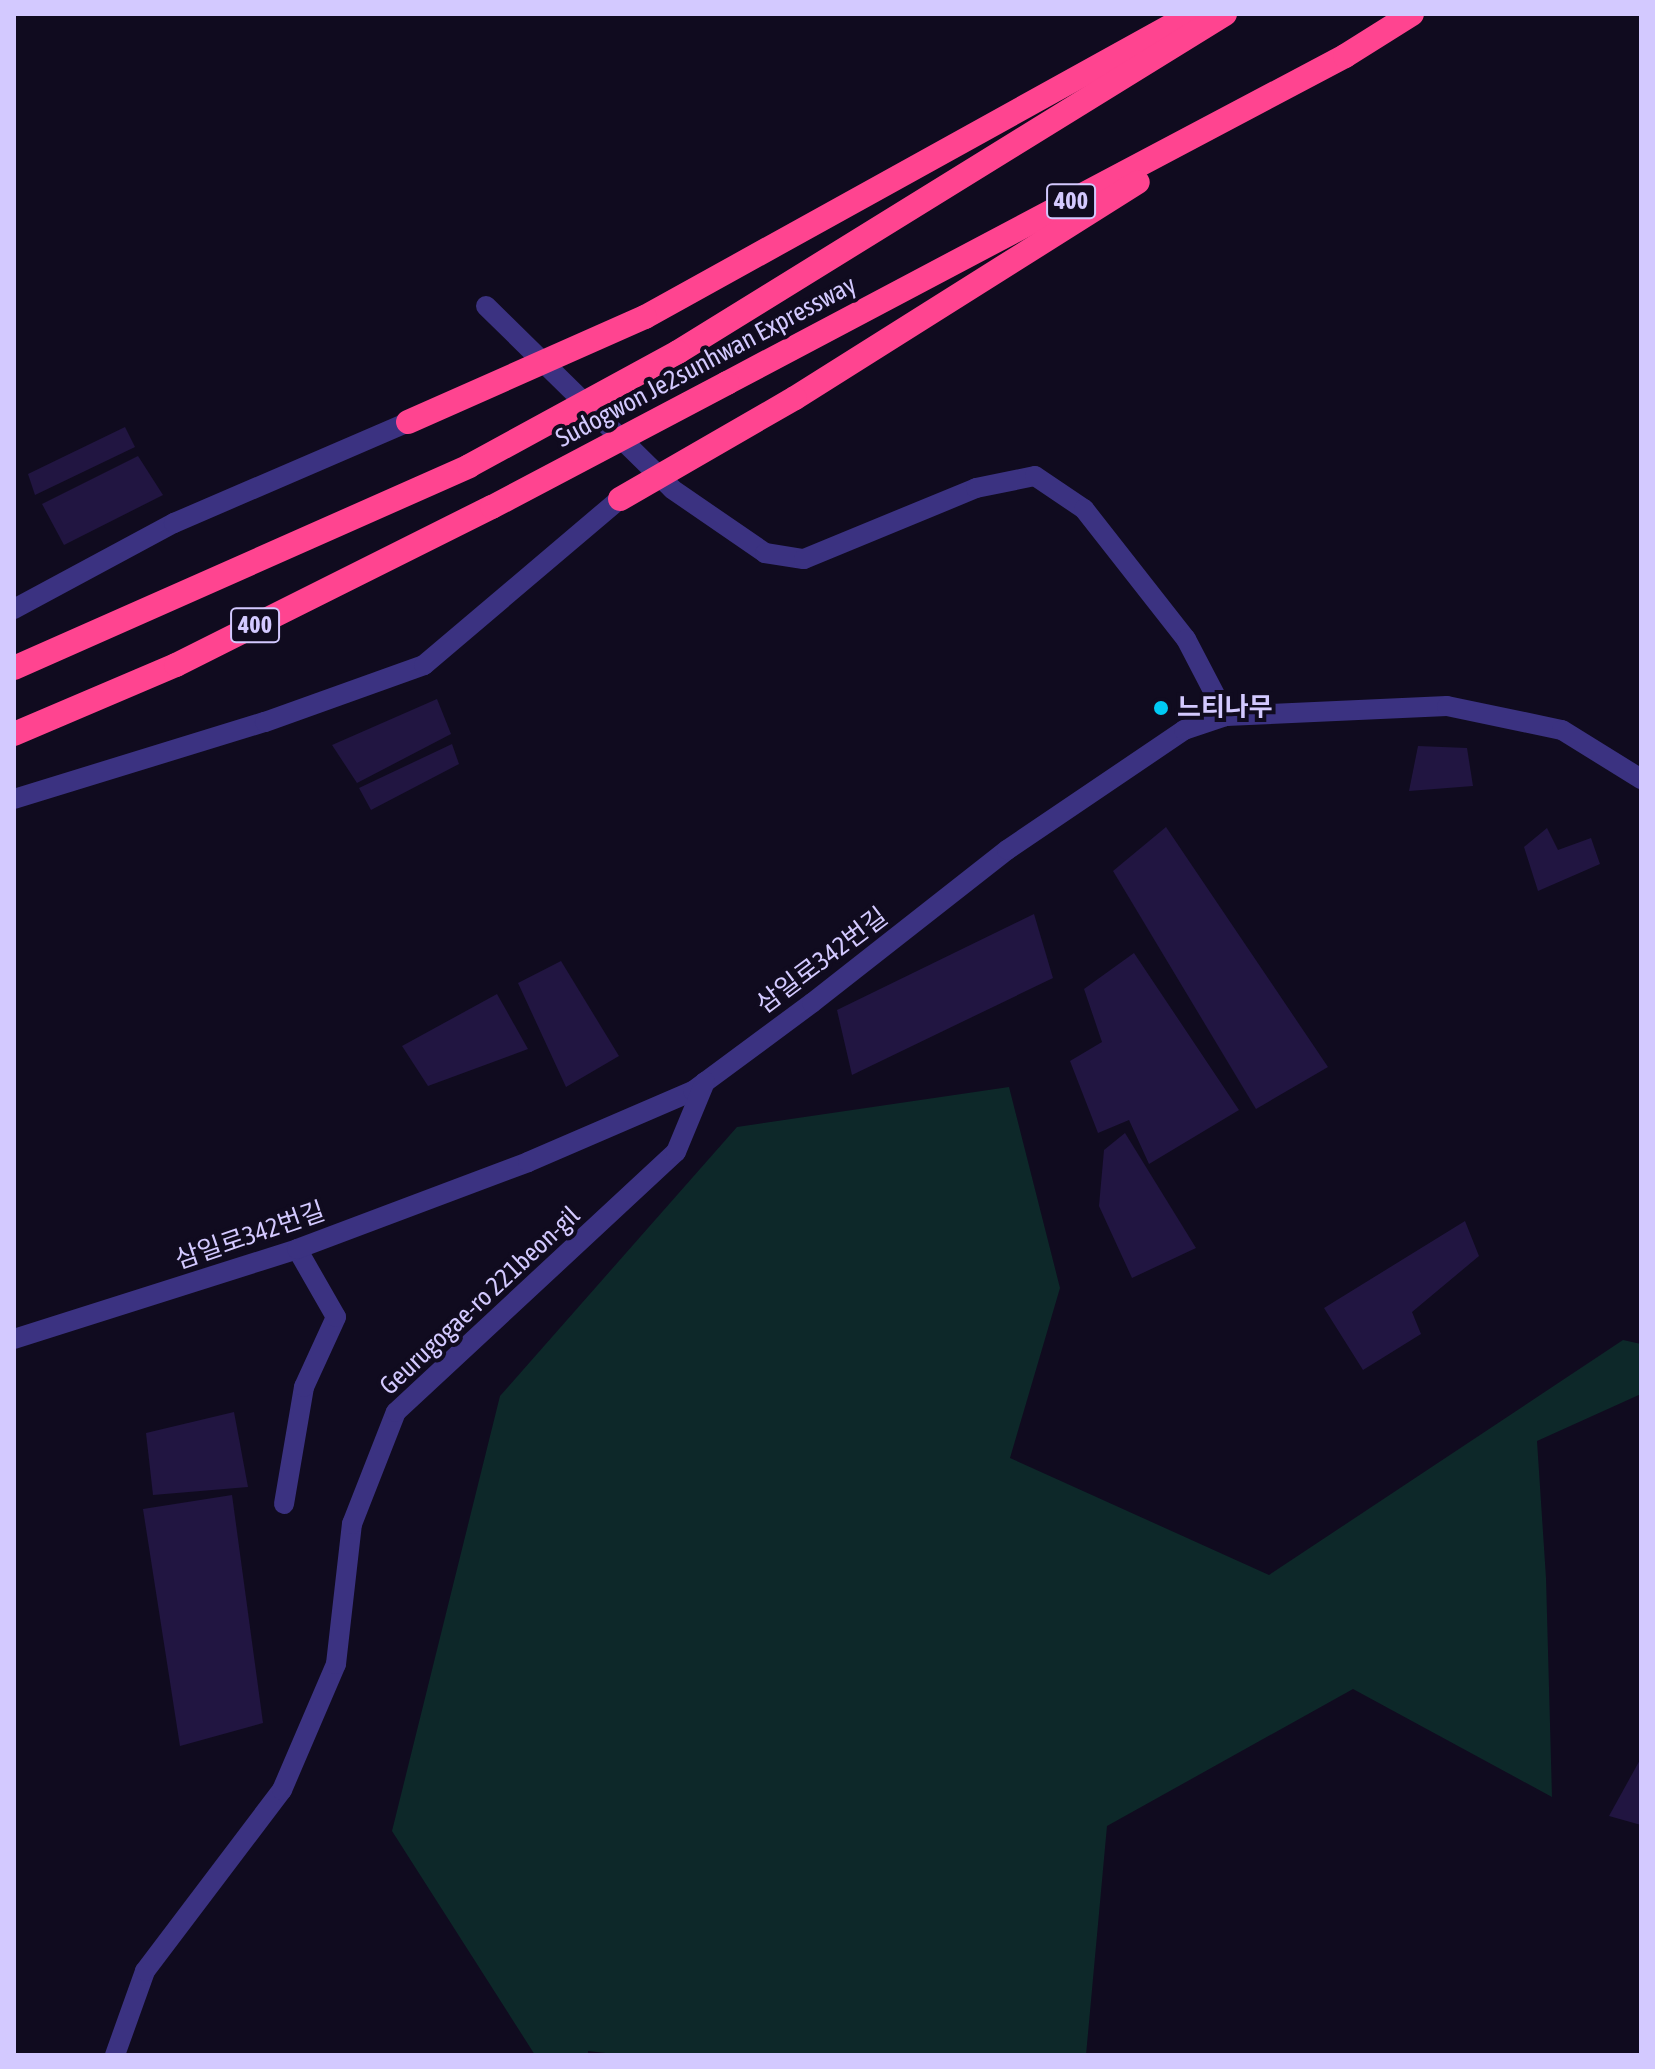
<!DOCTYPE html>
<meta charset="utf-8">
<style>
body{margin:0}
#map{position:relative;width:1655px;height:2069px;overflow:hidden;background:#100b1f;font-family:"Asap Condensed","Noto Sans KR",sans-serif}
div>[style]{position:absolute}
.green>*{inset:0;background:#0d2829}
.building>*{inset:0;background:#211541}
.lane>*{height:20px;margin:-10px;padding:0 10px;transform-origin:10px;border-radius:10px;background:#3b3281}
.street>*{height:20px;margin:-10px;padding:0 10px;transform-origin:10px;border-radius:10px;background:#3b3281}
.highway>*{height:24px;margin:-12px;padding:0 12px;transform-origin:12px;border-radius:12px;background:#ff4490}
.highway-bridge>*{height:24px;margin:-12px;padding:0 12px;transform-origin:12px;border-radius:12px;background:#ff4490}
.dots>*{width:22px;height:22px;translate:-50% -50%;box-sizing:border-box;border:4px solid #100b1f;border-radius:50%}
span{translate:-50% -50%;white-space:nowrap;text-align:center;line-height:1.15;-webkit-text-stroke:8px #100b1f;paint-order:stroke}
.shield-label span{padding:2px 6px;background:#100b1f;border:2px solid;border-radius:6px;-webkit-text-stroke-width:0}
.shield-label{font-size:24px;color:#d3c9ff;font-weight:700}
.street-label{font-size:26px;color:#d3c9ff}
.poi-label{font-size:26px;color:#d3c9ff;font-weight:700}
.left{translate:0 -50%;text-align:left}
.frame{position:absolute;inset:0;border:16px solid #d3c9ff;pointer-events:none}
</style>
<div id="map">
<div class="green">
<div style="clip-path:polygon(1009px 1087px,1060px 1288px,1010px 1458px,1269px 1575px,1623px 1340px,1641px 1344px,1641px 1394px,1537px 1441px,1546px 1578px,1552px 1797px,1353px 1689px,1107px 1826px,1086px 2055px,623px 2055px,588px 2051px,588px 2055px,535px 2055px,392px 1831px,500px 1396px,737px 1127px)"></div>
</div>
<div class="building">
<div style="clip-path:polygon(125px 427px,135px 447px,35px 495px,28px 474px)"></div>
<div style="clip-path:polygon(138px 456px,163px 495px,64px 545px,42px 504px)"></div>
<div style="clip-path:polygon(437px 699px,451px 734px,357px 783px,332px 745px)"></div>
<div style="clip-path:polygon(452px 744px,459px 764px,371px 810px,359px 788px)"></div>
<div style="clip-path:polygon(1418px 746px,1467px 748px,1473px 786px,1409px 791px)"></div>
<div style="clip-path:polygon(1166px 827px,1328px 1067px,1256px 1109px,1113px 871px)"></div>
<div style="clip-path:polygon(1547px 828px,1558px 850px,1591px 838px,1600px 864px,1538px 891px,1524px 847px)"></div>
<div style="clip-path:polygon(1034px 914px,1053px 978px,852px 1075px,837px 1010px)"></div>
<div style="clip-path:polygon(1134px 953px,1239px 1110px,1149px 1164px,1129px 1120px,1098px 1133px,1070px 1061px,1102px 1042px,1084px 989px)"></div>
<div style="clip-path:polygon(561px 961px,619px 1056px,566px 1087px,518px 983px)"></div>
<div style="clip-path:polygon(497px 994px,528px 1049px,428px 1086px,402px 1046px)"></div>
<div style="clip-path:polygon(1125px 1133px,1196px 1248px,1132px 1278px,1099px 1206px,1104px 1150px)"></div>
<div style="clip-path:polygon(1465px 1221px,1479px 1256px,1412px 1312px,1421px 1334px,1363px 1370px,1324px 1308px)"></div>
<div style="clip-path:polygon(234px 1412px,248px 1487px,153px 1495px,146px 1433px)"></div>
<div style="clip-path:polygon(232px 1495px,263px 1723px,180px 1746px,143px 1509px)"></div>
<div style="clip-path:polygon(1641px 1758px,1641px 1825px,1609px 1816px)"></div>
</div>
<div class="lane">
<div style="left:14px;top:609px;width:182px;rotate:-28.3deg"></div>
<div style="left:174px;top:523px;width:255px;rotate:-23.3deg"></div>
<div style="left:14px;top:799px;width:263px;rotate:-17.1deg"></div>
<div style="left:265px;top:722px;width:169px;rotate:-19.7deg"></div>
<div style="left:424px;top:665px;width:257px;rotate:-40.3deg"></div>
<div style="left:284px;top:1504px;width:119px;rotate:-80.3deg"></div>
<div style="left:304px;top:1387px;width:77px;rotate:-65.4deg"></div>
<div style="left:336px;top:1317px;width:78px;rotate:-119.8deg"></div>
</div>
<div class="street">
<div style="left:486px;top:306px;width:261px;rotate:44.5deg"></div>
<div style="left:672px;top:489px;width:113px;rotate:34.5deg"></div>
<div style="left:765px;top:553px;width:39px;rotate:9deg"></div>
<div style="left:804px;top:559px;width:186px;rotate:-22.4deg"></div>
<div style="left:976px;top:488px;width:60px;rotate:-11.5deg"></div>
<div style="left:1035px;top:476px;width:59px;rotate:34deg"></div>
<div style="left:1084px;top:509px;width:165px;rotate:51.9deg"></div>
<div style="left:1186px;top:639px;width:87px;rotate:62.5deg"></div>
<div style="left:14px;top:1339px;width:297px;rotate:-17.6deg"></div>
<div style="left:297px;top:1249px;width:247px;rotate:-20.6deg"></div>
<div style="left:528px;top:1162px;width:180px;rotate:-23.3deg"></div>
<div style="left:693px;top:1091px;width:148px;rotate:-36.5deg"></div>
<div style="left:812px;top:1003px;width:248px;rotate:-38.1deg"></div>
<div style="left:1007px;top:850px;width:214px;rotate:-34.1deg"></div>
<div style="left:1184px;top:730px;width:44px;rotate:-18.4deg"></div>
<div style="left:1226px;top:716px;width:221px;rotate:-2.6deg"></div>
<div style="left:1447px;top:706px;width:117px;rotate:11.8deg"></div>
<div style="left:1562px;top:730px;width:93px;rotate:31.8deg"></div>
<div style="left:115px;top:2055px;width:89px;rotate:-70.3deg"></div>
<div style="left:145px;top:1971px;width:227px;rotate:-52.9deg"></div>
<div style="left:282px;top:1790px;width:137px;rotate:-66.8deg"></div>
<div style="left:336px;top:1664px;width:141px;rotate:-83.5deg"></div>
<div style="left:352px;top:1524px;width:120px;rotate:-68.6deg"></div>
<div style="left:396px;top:1412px;width:382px;rotate:-42.9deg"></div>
<div style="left:676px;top:1152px;width:76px;rotate:-67.5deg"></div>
</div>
<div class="highway">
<div style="left:645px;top:317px;width:625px;rotate:-28.98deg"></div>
<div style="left:678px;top:352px;width:643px;rotate:-31.71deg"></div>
<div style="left:727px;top:383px;width:699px;rotate:-27.88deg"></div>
<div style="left:1345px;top:56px;width:79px;rotate:-32.1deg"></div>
<div style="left:795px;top:398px;width:405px;rotate:-32.2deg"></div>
<div style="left:14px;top:668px;width:498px;rotate:-23.9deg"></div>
<div style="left:14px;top:734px;width:176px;rotate:-23.1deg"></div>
<div style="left:176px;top:665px;width:353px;rotate:-26.6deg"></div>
</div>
<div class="highway-bridge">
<div style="left:408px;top:422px;width:259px;rotate:-23.9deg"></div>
<div style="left:469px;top:466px;width:238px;rotate:-28.6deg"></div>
<div style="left:620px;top:499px;width:202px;rotate:-30deg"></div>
<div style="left:492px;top:507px;width:266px;rotate:-27.8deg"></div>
</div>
<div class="dots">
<div style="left:1161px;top:708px;background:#00caf4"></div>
</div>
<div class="shield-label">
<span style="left:1071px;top:201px">400</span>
<span style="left:255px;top:625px">400</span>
</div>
<div class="street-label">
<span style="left:706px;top:362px;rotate:-28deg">Sudogwon Je2sunhwan Expressway</span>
<span style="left:822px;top:961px;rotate:-37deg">삼일로342번길</span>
<span style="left:250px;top:1236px;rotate:-19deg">삼일로342번길</span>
<span style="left:480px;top:1301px;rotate:-43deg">Geurugogae-ro 221beon-gil</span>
</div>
<div class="poi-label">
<span class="left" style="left:1177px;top:708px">느티나무</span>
</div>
<div class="frame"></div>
</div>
